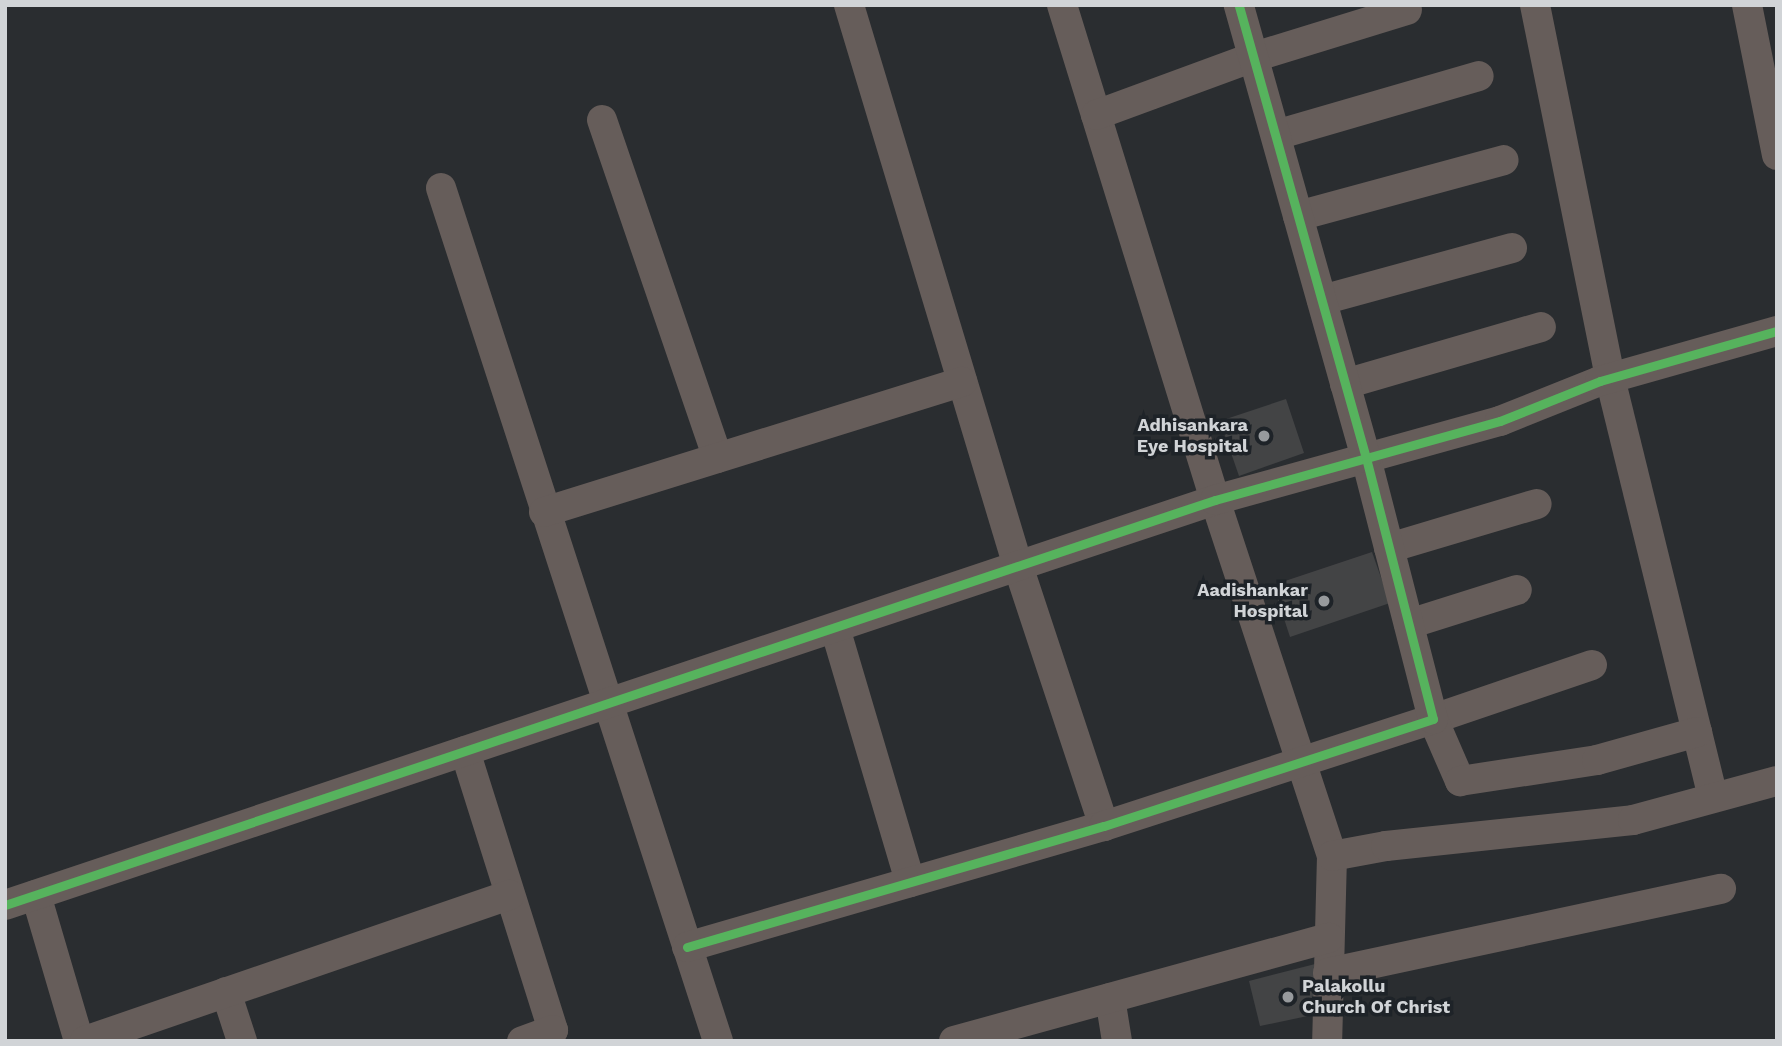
<!DOCTYPE html>
<style>
body{margin:0}
#map{position:relative;width:1782px;height:1046px;overflow:hidden;background:#2a2d30;font-family:"Work Sans",sans-serif}
div>[style]{position:absolute}
.building>*{inset:0;background:#434445}
.minor>*{height:30px;margin:-15px;padding:0 15px;transform-origin:15px;border-radius:15px;background:#665d5a}
.cycleway>*{height:9px;margin:-4.5px;padding:0 4.5px;transform-origin:4.5px;border-radius:4.5px;background:#56b35d}
.dots>*{width:19px;height:19px;translate:-50% -50%;box-sizing:border-box;border:4px solid #1e2328;border-radius:50%}
span{translate:-50% -50%;white-space:nowrap;text-align:center;line-height:1.15;-webkit-text-stroke:7px #1e2328;paint-order:stroke}
.poi-label{font-size:18px;color:#d1d4d7;font-weight:700}
.right{translate:-100% -50%;text-align:right}
.left{translate:0 -50%;text-align:left}
.frame{position:absolute;inset:0;border:7px solid #d1d4d7;pointer-events:none}
</style>
<div id="map">
<div class="building">
<div style="clip-path:polygon(1286px 399px,1304px 453px,1239px 476px,1220px 421px)"></div>
<div style="clip-path:polygon(1372px 552px,1390px 603px,1290px 637px,1273px 585px)"></div>
<div style="clip-path:polygon(1323px 962px,1322px 1013px,1260px 1026px,1249px 981px)"></div>
</div>
<div class="minor">
<div style="left:849px;top:5px;width:586px;rotate:73.24deg"></div>
<div style="left:1018px;top:566px;width:274px;rotate:71.7deg"></div>
<div style="left:1062px;top:5px;width:518px;rotate:72.82deg"></div>
<div style="left:1215px;top:500px;width:375px;rotate:71.8deg"></div>
<div style="left:1332px;top:856px;width:185px;rotate:91.5deg"></div>
<div style="left:1535px;top:5px;width:380px;rotate:78.6deg"></div>
<div style="left:1610px;top:378px;width:431px;rotate:76.2deg"></div>
<div style="left:1747px;top:5px;width:153px;rotate:78.7deg"></div>
<div style="left:1096px;top:115px;width:168px;rotate:-20.2deg"></div>
<div style="left:1254px;top:57px;width:160px;rotate:-17.1deg"></div>
<div style="left:602px;top:120px;width:357px;rotate:71.1deg"></div>
<div style="left:1276px;top:135px;width:211px;rotate:-16.2deg"></div>
<div style="left:441px;top:188px;width:897px;rotate:72.01deg"></div>
<div style="left:1298px;top:216px;width:213px;rotate:-15.2deg"></div>
<div style="left:1322px;top:300px;width:197px;rotate:-15.3deg"></div>
<div style="left:1345px;top:384px;width:204px;rotate:-16.2deg"></div>
<div style="left:544px;top:512px;width:438px;rotate:-17.3deg"></div>
<div style="left:1389px;top:548px;width:154px;rotate:-16.6deg"></div>
<div style="left:1409px;top:624px;width:113px;rotate:-17.5deg"></div>
<div style="left:835px;top:628px;width:265px;rotate:73.5deg"></div>
<div style="left:1592px;top:665px;width:168px;rotate:161.2deg"></div>
<div style="left:1433px;top:719px;width:68px;rotate:66.5deg"></div>
<div style="left:1460px;top:781px;width:139px;rotate:-8.7deg"></div>
<div style="left:1597px;top:760px;width:104px;rotate:-15.6deg"></div>
<div style="left:465px;top:751px;width:293px;rotate:72.5deg"></div>
<div style="left:553px;top:1030px;width:33px;rotate:160deg"></div>
<div style="left:1332px;top:856px;width:55px;rotate:-10.5deg"></div>
<div style="left:1386px;top:846px;width:248px;rotate:-6deg"></div>
<div style="left:1633px;top:820px;width:149px;rotate:-15.2deg"></div>
<div style="left:36px;top:895px;width:152px;rotate:73.6deg"></div>
<div style="left:5px;top:905px;width:1276px;rotate:-18.51deg"></div>
<div style="left:1215px;top:500px;width:296px;rotate:-15.5deg"></div>
<div style="left:1500px;top:421px;width:108px;rotate:-21.8deg"></div>
<div style="left:1600px;top:381px;width:184px;rotate:-15.8deg"></div>
<div style="left:687px;top:947px;width:434px;rotate:-16.2deg"></div>
<div style="left:1104px;top:826px;width:346px;rotate:-18deg"></div>
<div style="left:1433px;top:719px;width:269px;rotate:-104.4deg"></div>
<div style="left:1366px;top:458px;width:470px;rotate:-105.7deg"></div>
<div style="left:1328px;top:973px;width:402px;rotate:-12.1deg"></div>
<div style="left:226px;top:992px;width:52px;rotate:71.9deg"></div>
<div style="left:1110px;top:998px;width:44px;rotate:80.8deg"></div>
<div style="left:85px;top:1041px;width:449px;rotate:-19deg"></div>
<div style="left:954px;top:1041px;width:389px;rotate:-15.4deg"></div>
</div>
<div class="cycleway">
<div style="left:5px;top:905px;width:1276px;rotate:-18.51deg"></div>
<div style="left:1215px;top:500px;width:296px;rotate:-15.5deg"></div>
<div style="left:1500px;top:421px;width:108px;rotate:-21.8deg"></div>
<div style="left:1600px;top:381px;width:184px;rotate:-15.8deg"></div>
<div style="left:687px;top:947px;width:434px;rotate:-16.2deg"></div>
<div style="left:1104px;top:826px;width:346px;rotate:-18deg"></div>
<div style="left:1433px;top:719px;width:269px;rotate:-104.4deg"></div>
<div style="left:1366px;top:458px;width:470px;rotate:-105.7deg"></div>
</div>
<div class="dots">
<div style="left:1264px;top:436px;background:#979a9d"></div>
<div style="left:1324px;top:601px;background:#979a9d"></div>
<div style="left:1288px;top:997px;background:#979a9d"></div>
</div>
<div class="poi-label">
<span class="right" style="left:1248px;top:436px">Adhisankara<br>Eye Hospital</span>
<span class="right" style="left:1308px;top:601px">Aadishankar<br>Hospital</span>
<span class="left" style="left:1302px;top:997px">Palakollu<br>Church Of Christ</span>
</div>
<div class="frame"></div>
</div>
